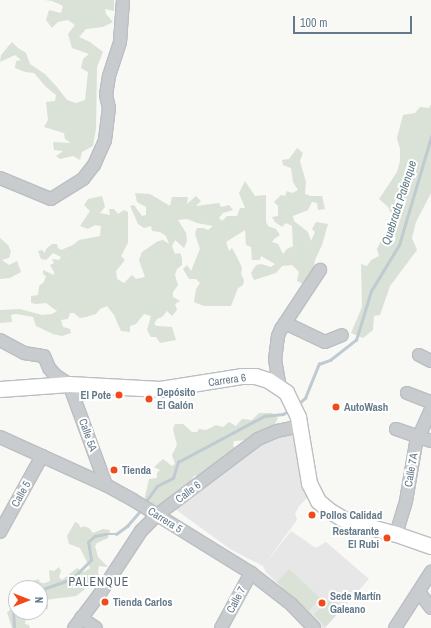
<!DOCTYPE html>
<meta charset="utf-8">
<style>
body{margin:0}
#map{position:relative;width:431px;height:628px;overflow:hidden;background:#f8f8f5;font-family:"Archivo Narrow",sans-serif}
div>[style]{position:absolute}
.built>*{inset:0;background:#e6e7e6}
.green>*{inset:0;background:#dae1d6}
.stream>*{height:2.5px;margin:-1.25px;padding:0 1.25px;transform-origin:1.25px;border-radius:1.25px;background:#bfcbd0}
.roads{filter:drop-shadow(1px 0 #bbbfc3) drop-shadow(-1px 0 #bbbfc3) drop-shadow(0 1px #bbbfc3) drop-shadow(0 -1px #bbbfc3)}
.minor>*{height:12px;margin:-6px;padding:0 6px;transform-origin:6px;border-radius:6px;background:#c8cccf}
.major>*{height:15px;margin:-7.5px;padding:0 7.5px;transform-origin:7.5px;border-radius:7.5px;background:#fff}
.dots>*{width:11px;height:11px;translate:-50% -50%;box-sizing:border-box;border:2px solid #fff;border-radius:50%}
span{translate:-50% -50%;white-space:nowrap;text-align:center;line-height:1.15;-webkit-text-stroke:4px #fff;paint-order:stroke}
.street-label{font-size:11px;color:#647989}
.poi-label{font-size:11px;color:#647989;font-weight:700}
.left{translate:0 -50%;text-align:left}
.right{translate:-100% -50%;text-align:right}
.water-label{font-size:12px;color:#607b84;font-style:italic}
.neighbourhood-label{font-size:12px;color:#53626d;letter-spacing:1px}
.north{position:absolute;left:8px;top:580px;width:40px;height:40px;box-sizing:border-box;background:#fff;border:1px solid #c1c9d0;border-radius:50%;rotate:90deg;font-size:11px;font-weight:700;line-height:16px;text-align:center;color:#647989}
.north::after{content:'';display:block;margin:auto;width:14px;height:18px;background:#f2491b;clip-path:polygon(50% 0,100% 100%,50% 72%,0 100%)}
.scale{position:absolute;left:293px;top:16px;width:119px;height:18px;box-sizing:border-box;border:2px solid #647989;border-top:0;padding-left:5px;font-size:12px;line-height:14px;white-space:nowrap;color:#647989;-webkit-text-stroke:3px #fff;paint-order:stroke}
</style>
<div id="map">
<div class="built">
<div style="clip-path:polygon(296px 433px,310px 495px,299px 506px,295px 514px,297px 520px,264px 565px,291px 531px,316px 548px,326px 542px,369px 579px,325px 628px,322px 628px,266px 572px,263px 566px,230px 549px,175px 509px,201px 487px,264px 442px)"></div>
</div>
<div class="green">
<div style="clip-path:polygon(45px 0,114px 0,114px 11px,105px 9px,106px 14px,113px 22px,103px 27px,86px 29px,79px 37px,90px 42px,103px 52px,97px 67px,96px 129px,93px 146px,82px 152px,80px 160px,73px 156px,60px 159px,56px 156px,63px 151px,54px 150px,53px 142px,71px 143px,65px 139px,64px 133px,44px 127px,48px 120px,46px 102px,55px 101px,56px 95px,46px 87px,34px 73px,25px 72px,15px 68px,16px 61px,21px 60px,15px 55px,0 62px,1px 55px,12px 42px,18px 48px,26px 53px,30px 64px,45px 74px,57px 87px,67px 100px,76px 103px,85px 100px,88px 72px,81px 68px,83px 59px,89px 54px,72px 48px,68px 34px,75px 25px,68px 20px,58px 22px,52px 28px,46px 20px,49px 10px,61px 13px,63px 6px,52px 1px)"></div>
<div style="clip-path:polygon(431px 104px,431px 193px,416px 222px,412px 238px,417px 250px,390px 286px,380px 315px,374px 316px,373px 330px,363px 338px,351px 333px,362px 307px,361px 264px,367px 266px,371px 260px,379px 256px,377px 249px,386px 231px,396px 224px,388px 207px,379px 199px,397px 172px,400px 161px,400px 149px,397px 138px,403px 115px,415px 113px,420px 107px,429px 108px)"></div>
<div style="clip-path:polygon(297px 148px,303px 153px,300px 161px,306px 182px,305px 194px,311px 196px,322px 196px,325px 209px,318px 210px,317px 203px,312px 202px,308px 210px,293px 216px,294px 221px,308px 232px,311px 241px,315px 232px,312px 229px,316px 222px,328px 224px,322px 245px,315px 260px,312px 277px,306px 285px,297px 281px,299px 272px,292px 265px,282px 266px,276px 273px,254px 280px,251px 273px,256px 265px,261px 264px,271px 267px,275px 264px,261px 256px,260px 260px,252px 260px,251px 247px,246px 245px,245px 230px,226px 242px,229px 251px,232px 248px,237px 257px,242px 268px,241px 274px,244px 280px,243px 285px,238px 288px,231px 306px,204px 306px,194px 302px,196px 289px,200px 283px,196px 279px,189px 279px,183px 269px,187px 265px,191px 271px,200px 249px,195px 234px,197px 228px,203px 228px,208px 230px,213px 226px,197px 223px,187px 219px,178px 220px,186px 233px,187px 241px,184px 248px,175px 240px,172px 246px,175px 254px,180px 253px,182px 258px,182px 265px,177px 269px,175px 275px,178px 285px,173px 292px,173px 297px,180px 301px,175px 304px,177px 310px,172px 316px,167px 311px,162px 317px,157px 319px,154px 324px,157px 326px,172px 327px,176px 340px,160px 343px,156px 337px,151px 337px,147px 330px,151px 316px,144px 314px,136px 324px,130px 326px,130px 332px,121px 331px,114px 315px,107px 306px,100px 309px,96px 314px,86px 317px,80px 318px,74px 313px,70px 313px,68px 319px,61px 320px,63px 327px,70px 329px,71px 333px,62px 336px,53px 334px,36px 326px,33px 317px,16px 314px,11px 315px,12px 322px,0 323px,0 310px,20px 309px,42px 315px,52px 314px,57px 311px,46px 303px,36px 304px,31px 303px,31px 296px,38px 295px,39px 286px,44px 282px,46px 276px,43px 274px,43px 270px,54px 275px,54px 272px,50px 265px,54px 263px,52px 259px,59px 260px,61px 257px,53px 253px,46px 260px,41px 259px,38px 251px,42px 250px,45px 253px,46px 249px,52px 244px,57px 244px,58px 248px,61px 250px,73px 245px,79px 240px,100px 236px,101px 226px,95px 225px,88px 229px,80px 226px,90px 211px,84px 205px,88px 199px,102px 196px,105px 207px,100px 213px,110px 215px,109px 209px,114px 209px,118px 214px,124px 210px,128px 212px,128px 243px,121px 256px,125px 260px,116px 271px,117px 279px,124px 283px,132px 275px,136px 279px,145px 277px,139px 260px,142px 252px,158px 241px,163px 240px,169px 244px,166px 236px,160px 232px,152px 231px,151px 226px,144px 228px,138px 224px,130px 206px,134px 205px,142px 216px,146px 215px,146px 207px,137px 202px,135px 193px,150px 194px,170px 206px,172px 197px,188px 197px,187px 204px,196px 196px,201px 201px,196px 206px,219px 203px,221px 207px,229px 205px,233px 210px,223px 213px,219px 218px,222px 221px,227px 216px,237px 216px,240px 208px,245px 208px,239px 193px,245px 181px,255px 196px,266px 195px,266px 222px,268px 226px,276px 229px,280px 235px,274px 239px,272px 242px,278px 244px,283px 254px,287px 249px,293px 246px,292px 226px,286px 223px,282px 227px,275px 222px,272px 217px,278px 216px,278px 206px,274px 202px,281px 195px,285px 196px,287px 191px,292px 193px,298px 190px,293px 182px,291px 168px,283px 165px,282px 160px,289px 159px)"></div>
<div style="clip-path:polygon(0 238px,8px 245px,11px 251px,9px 258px,2px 260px,9px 265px,17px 261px,21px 272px,10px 278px,0 279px)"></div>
<div style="clip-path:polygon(259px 413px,272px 413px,278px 418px,275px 424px,262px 432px,256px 432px,253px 438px,248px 440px,234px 441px,233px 445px,235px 449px,233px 453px,225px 454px,221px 460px,211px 465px,210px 469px,206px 470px,206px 474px,194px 476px,189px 484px,180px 492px,177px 493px,174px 498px,158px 507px,144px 501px,149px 479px,157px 478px,157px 473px,160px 470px,154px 467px,163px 459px,172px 466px,175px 464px,172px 455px,177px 445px,173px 429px,175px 424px,183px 424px,192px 432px,197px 432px,199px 429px,206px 430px,216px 425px,223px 427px,229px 422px,236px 426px,242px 419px,252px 420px)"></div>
<div style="clip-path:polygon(75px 522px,78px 523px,81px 528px,83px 526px,89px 528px,93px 533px,103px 529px,110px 530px,108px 538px,97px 543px,95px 546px,98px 557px,108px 567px,99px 566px,98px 572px,99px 575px,104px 576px,105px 580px,86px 583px,84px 590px,76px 596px,45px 600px,48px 604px,48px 609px,40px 610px,40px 588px,31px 588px,33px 581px,38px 579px,41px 583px,45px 583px,50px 581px,49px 570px,54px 571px,59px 567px,61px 571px,59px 577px,62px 580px,77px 568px,84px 572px,90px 568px,80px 548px,69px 544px,67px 536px)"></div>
<div style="clip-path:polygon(289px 569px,320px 598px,309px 611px,277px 582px)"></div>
<div style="clip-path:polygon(330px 600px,338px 606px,339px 612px,325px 627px,314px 614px)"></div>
<div style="clip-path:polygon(16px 606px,16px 612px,27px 612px,25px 624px,29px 625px,30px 628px,12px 628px,7px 612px)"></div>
</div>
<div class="stream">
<div style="left:297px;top:405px;width:11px;rotate:-41deg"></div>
<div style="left:305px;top:398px;width:37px;rotate:-68deg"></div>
<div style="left:319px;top:364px;width:12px;rotate:-20deg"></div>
<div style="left:330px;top:360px;width:33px;rotate:-38deg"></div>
<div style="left:356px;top:340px;width:51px;rotate:-73deg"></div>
<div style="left:371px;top:291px;width:54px;rotate:-58.7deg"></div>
<div style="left:399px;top:245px;width:113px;rotate:-73.5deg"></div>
<div style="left:144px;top:504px;width:22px;rotate:-54deg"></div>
<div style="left:157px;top:486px;width:18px;rotate:-27deg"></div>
<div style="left:173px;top:478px;width:17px;rotate:-73deg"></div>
<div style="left:178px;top:462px;width:98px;rotate:-28.1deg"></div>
<div style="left:264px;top:416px;width:19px;rotate:-6deg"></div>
<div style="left:283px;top:414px;width:8px;rotate:-30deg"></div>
<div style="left:40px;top:590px;width:34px;rotate:-19deg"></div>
<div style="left:72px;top:579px;width:27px;rotate:-45deg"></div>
<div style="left:91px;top:560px;width:18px;rotate:-99deg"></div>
<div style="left:88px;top:542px;width:9px;rotate:-41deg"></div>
<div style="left:95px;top:536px;width:10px;rotate:-11deg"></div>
<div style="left:105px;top:534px;width:11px"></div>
<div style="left:116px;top:534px;width:14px;rotate:-36deg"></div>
<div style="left:127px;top:526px;width:21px;rotate:-49deg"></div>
<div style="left:14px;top:628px;width:19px;rotate:-93deg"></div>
<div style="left:13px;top:609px;width:5px;rotate:-53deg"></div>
</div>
<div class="roads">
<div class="minor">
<div style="left:0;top:178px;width:55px;rotate:22.4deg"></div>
<div style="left:51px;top:199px;width:38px;rotate:-32deg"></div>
<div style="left:83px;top:179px;width:18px;rotate:-52deg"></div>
<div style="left:94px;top:165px;width:27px;rotate:-66deg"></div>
<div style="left:105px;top:140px;width:32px;rotate:-83deg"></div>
<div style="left:109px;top:108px;width:13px;rotate:-103deg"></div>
<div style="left:106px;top:95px;width:19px;rotate:-81deg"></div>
<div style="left:109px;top:76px;width:36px;rotate:-72deg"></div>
<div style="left:120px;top:42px;width:42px;rotate:-85.9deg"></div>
<div style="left:285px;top:323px;width:44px;rotate:25.4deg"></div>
<div style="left:325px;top:342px;width:18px;rotate:-22deg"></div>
<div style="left:0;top:340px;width:27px;rotate:28deg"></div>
<div style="left:24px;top:353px;width:20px;rotate:9deg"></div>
<div style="left:44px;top:356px;width:13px;rotate:67deg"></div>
<div style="left:49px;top:368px;width:9px;rotate:49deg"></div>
<div style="left:55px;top:375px;width:17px;rotate:33deg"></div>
<div style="left:69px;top:384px;width:108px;rotate:69.9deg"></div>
<div style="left:419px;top:355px;width:13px;rotate:27deg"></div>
<div style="left:280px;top:388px;width:28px;rotate:-100deg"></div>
<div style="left:275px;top:360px;width:24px;rotate:-83deg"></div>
<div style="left:278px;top:336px;width:8px;rotate:-67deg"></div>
<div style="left:281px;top:329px;width:71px;rotate:-56.5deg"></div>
<div style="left:407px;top:393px;width:26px;rotate:21deg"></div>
<div style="left:396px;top:429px;width:37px;rotate:19deg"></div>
<div style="left:0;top:437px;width:116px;rotate:24.4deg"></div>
<div style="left:106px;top:485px;width:31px;rotate:29deg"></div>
<div style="left:133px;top:500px;width:139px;rotate:31.7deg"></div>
<div style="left:251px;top:573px;width:51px;rotate:37.8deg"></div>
<div style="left:291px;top:604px;width:33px;rotate:46deg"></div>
<div style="left:0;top:532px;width:87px;rotate:-61.1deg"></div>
<div style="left:396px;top:534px;width:34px;rotate:-73deg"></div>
<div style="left:406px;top:501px;width:59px;rotate:-80.2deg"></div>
<div style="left:416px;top:443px;width:37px;rotate:-66deg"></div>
<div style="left:419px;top:592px;width:20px;rotate:53deg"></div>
<div style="left:81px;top:618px;width:18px;rotate:34deg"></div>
<div style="left:74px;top:628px;width:41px;rotate:-52.9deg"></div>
<div style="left:99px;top:595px;width:77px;rotate:-56.7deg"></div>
<div style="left:141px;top:531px;width:23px;rotate:-45deg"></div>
<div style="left:157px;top:515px;width:126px;rotate:-37deg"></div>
<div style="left:258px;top:439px;width:21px;rotate:-23deg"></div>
<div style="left:277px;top:431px;width:24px;rotate:-12deg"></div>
<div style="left:221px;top:628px;width:63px;rotate:-61.4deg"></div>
<div style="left:395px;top:628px;width:67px;rotate:-57.3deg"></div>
</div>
<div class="major">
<div style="left:0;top:389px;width:69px;rotate:-4.1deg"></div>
<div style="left:69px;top:384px;width:91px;rotate:3.1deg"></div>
<div style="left:160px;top:389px;width:82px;rotate:-9.1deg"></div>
<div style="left:241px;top:376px;width:14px"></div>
<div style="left:255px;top:376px;width:14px;rotate:17deg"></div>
<div style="left:268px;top:380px;width:22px;rotate:34deg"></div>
<div style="left:286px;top:392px;width:28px;rotate:64deg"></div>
<div style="left:298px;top:417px;width:67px;rotate:80.5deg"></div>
<div style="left:309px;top:483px;width:20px;rotate:63deg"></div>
<div style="left:318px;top:501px;width:16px;rotate:40deg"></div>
<div style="left:330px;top:511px;width:17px;rotate:31deg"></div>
<div style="left:345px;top:520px;width:53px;rotate:15.4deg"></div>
<div style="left:396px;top:534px;width:37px;rotate:19deg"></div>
</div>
</div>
<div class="dots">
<div style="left:119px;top:395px;background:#f2491b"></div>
<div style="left:149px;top:399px;background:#f2491b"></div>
<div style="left:336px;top:407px;background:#f2491b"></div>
<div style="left:114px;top:470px;background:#f2491b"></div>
<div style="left:312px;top:515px;background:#f2491b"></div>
<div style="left:387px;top:538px;background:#f2491b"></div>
<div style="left:105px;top:602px;background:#f2491b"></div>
<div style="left:322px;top:603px;background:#f2491b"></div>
</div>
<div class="street-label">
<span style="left:227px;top:380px;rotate:-8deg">Carrera 6</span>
<span style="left:88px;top:435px;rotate:70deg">Calle 5A</span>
<span style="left:411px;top:470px;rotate:-80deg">Calle 7A</span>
<span style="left:188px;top:492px;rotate:-37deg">Calle 6</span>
<span style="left:21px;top:494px;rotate:-61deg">Calle 5</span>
<span style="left:165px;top:520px;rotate:32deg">Carrera 5</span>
<span style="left:236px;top:600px;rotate:-62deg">Calle 7</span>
</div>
<div class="poi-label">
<span class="left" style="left:157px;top:399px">Depósito<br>El Galón</span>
<span class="right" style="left:111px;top:395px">El Pote</span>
<span class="left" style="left:344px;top:407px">AutoWash</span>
<span class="left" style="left:122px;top:470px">Tienda</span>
<span class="left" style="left:320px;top:515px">Pollos Calidad</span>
<span class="right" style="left:379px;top:538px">Restarante<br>El Rubi</span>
<span class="left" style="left:330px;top:603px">Sede Martín<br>Galeano</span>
<span class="left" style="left:113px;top:602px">Tienda Carlos</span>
</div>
<div class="water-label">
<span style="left:400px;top:203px;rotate:-72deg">Quebrada Palenque</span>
</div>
<div class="neighbourhood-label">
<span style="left:99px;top:583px">PALENQUE</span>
</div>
<div class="north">N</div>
<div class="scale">100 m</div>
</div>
